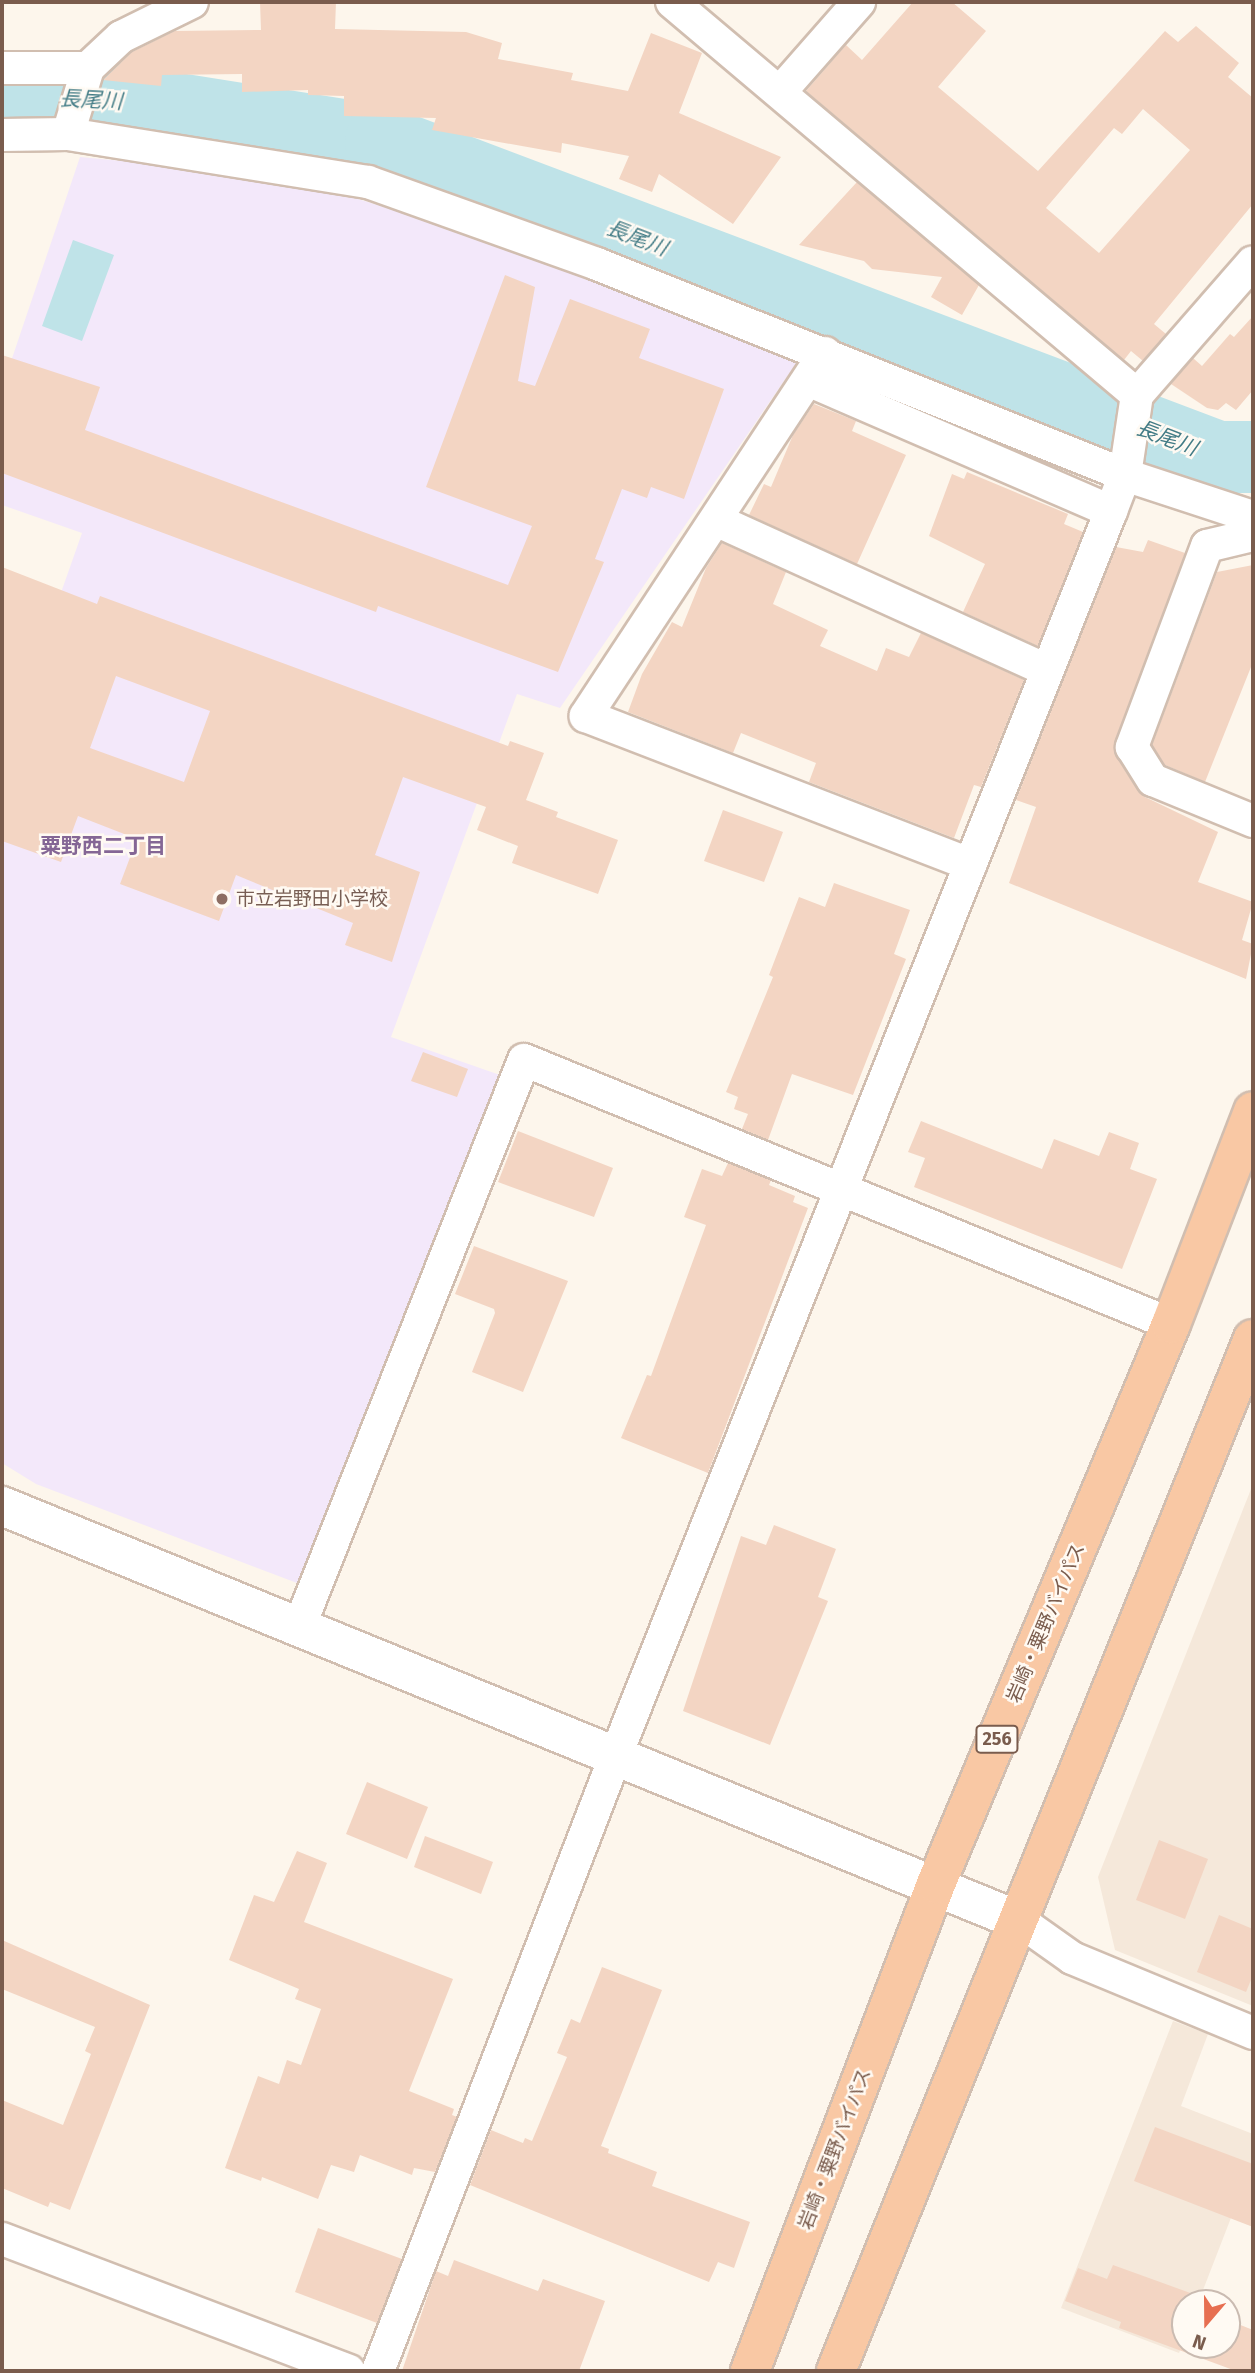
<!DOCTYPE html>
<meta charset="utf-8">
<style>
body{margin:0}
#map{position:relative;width:1255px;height:2373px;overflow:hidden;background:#fdf6ec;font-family:"Fira Sans","Noto Sans JP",sans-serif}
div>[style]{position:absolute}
.residential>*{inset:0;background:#f5e8da}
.education>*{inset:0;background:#f3e8fa}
.water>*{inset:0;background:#bfe3e8}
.river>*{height:72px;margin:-36px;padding:0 36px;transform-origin:36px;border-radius:36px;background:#bfe3e8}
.building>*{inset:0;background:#f3d5c3}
.roads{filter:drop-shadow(2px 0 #d1beb0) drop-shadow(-2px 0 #d1beb0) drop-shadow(0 2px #d1beb0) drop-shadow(0 -2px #d1beb0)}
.minor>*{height:32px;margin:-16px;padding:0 16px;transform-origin:16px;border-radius:16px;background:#fff}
.tertiary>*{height:38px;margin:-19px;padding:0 19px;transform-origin:19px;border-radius:19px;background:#fff}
.trunk>*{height:38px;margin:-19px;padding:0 19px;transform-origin:19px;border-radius:19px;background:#f9c8a4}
.dots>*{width:19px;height:19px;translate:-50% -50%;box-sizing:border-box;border:4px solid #fffaf3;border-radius:50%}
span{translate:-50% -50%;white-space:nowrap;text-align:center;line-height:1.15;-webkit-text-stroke:5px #fffaf3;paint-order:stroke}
.shield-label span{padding:2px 5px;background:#fffaf3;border:2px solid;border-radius:5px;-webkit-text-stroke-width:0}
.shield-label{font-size:18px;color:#7a5c4d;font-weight:700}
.education-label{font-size:19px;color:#785e54}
.left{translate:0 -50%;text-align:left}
.street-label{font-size:19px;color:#7a5c4d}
.water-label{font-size:21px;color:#437c86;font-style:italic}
.neighbourhood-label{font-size:21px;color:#846695;font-weight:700}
.frame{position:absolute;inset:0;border:4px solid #7a5c4d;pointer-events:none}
.north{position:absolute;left:1171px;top:2289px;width:70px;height:70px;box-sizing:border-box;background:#fffaf3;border:2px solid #cabbb1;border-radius:50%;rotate:200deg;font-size:19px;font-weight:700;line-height:28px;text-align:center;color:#7a5c4d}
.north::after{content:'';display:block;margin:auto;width:24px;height:32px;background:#e76f51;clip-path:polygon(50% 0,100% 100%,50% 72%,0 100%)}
</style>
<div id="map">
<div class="residential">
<div style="clip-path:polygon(1253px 1484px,1253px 2006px,1115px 1950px,1098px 1877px)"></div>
<div style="clip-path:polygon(1173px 2021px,1208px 2034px,1181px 2106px,1253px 2134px,1253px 2161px,1198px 2303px,1185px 2303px,1185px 2337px,1179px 2353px,1061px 2308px)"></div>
</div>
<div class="education">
<div style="clip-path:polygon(80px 157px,165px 165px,358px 199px,517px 248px,797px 362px,560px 708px,517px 694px,391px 1037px,500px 1075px,305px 1586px,36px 1484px,2px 1463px,2px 760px,82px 533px,2px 505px,2px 388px)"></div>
</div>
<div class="water">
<div style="clip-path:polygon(73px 240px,114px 255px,82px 341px,42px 326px)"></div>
</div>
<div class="river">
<div style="left:2px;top:97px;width:113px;rotate:1deg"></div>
<div style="left:115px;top:99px;width:269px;rotate:9deg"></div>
<div style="left:381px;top:141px;width:895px;rotate:20.68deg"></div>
<div style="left:1218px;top:457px;width:35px"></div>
</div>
<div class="building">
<div style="clip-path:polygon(260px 2px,336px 2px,335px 29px,466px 32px,502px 43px,498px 59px,573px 73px,571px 80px,628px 91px,651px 33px,702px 53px,679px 113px,781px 157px,733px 224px,659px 174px,652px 192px,619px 179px,629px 156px,562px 143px,561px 153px,432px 130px,436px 118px,344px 116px,344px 96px,308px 95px,308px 90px,242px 92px,242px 74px,162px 75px,161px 86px,103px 80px,132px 52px,175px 31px,261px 30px)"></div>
<div style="clip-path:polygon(evenodd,913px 2px,952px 2px,986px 31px,938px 87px,1038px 171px,1165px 31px,1178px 42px,1196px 26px,1239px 63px,1228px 77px,1253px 98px,1253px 204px,1154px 324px,1166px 334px,1143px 361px,1131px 351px,1124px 360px,806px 91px,846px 45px,862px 60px,913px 2px,1143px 109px,1190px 150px,1099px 253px,1046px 208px,1114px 128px,1122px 134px,1143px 109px)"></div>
<div style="clip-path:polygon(857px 182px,979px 285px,962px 315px,931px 297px,942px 277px,872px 269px,864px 261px,799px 245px)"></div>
<div style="clip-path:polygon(505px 275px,535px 287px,518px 381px,535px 386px,570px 299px,650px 329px,639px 358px,724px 389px,684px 499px,651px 487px,647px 498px,622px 489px,595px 559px,604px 562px,558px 672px,378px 606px,376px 612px,2px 473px,2px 355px,100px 387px,85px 430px,508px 585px,532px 526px,426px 487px)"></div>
<div style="clip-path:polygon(1253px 316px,1253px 390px,1236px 410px,1226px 403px,1218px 410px,1207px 408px,1171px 384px,1193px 358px,1202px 366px,1230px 334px,1234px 337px)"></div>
<div style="clip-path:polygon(814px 404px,856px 421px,852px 431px,906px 455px,857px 564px,749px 515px,764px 484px,771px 487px,793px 435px)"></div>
<div style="clip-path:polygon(967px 472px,1068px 514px,1064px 524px,1083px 532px,1038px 646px,963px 612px,985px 564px,929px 536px,952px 474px,964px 479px)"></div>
<div style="clip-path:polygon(1148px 540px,1185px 553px,1114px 750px,1145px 797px,1218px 832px,1198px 882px,1253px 902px,1242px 940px,1253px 944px,1246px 979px,1009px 883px,1036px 807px,1016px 800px,1116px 547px,1143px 552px)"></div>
<div style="clip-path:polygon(722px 543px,786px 572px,773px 604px,828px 630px,820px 646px,877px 671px,886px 648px,909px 657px,921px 633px,1024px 680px,981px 787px,974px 785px,954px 838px,809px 782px,816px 763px,741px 733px,733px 753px,628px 712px,642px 674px,672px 622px,682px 627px,706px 568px)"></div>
<div style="clip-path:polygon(1253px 565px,1253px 662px,1205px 782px,1165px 765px,1152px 745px,1217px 572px)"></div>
<div style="clip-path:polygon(evenodd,2px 567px,97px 604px,100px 596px,508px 746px,510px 741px,544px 753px,526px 800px,558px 812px,556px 817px,618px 840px,598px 894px,512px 863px,518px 846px,477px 830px,486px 807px,403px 777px,375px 855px,420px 872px,392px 962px,345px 945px,353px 923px,236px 875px,219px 921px,120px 884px,137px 839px,78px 816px,61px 862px,2px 841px,2px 567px,116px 676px,210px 711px,184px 782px,90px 748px,116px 676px)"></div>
<div style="clip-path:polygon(723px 810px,783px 832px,764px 882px,704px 861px)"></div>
<div style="clip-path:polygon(834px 883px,910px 910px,894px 954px,906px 959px,853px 1095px,792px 1074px,768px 1140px,742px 1129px,748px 1114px,734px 1109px,738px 1097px,726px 1092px,773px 977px,769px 975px,799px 897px,825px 907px)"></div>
<div style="clip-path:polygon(423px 1052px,468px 1069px,457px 1097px,411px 1081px)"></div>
<div style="clip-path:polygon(921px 1121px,1042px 1169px,1054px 1139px,1099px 1156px,1109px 1132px,1139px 1143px,1130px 1169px,1157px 1179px,1122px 1269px,914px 1187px,925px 1158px,908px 1152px)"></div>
<div style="clip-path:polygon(518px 1131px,613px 1168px,594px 1217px,498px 1182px)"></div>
<div style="clip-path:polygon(728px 1163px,771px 1180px,769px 1185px,795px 1196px,793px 1202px,808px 1208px,708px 1473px,621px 1438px,647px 1375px,651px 1376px,706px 1225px,684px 1217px,702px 1169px,722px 1176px)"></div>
<div style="clip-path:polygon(474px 1246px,568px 1281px,523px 1392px,472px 1372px,495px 1313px,494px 1309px,455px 1294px)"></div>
<div style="clip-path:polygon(774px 1525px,836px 1549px,818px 1597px,828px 1601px,770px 1745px,683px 1711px,741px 1536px,766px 1545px)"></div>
<div style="clip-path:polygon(367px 1782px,428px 1807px,407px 1859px,346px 1834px)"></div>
<div style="clip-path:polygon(425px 1836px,493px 1862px,481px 1894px,414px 1867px)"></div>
<div style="clip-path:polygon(1159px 1840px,1208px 1859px,1185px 1919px,1136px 1900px)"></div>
<div style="clip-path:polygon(297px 1851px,327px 1863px,304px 1922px,453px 1979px,409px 2091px,454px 2109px,452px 2115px,457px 2117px,435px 2172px,414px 2168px,412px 2175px,360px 2155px,354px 2172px,331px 2165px,318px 2199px,262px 2177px,261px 2181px,225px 2168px,258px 2076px,279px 2084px,287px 2060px,301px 2065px,321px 2009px,295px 1999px,299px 1989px,229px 1960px,254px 1895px,274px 1902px)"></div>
<div style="clip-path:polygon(1219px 1915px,1253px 1929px,1253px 1975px,1246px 1992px,1197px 1972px)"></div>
<div style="clip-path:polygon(2px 1940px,150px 2005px,70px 2210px,50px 2202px,48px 2207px,2px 2188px,2px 2100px,63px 2125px,91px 2054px,85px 2051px,95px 2027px,2px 1989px)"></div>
<div style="clip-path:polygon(602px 1967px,662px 1990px,601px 2146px,609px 2149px,608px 2153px,657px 2172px,652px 2186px,750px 2222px,734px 2268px,718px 2262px,709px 2282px,470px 2185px,491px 2130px,523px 2143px,525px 2138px,532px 2141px,567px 2057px,557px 2053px,571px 2019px,580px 2023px)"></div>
<div style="clip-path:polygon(1155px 2127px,1253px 2164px,1253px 2227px,1134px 2181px)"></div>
<div style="clip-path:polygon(318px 2228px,402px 2259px,377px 2323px,295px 2292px)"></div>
<div style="clip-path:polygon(454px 2260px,538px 2291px,543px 2279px,605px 2301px,579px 2371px,402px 2371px,436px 2271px,448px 2276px)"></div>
<div style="clip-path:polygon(1113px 2265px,1218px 2303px,1185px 2303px,1185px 2345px,1227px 2345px,1227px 2306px,1232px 2308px,1228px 2320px,1253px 2330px,1253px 2371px,1236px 2371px,1119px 2328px,1121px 2322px,1065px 2301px,1078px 2268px,1107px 2279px)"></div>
</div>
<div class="roads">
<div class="minor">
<div style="left:672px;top:2px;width:609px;rotate:40.2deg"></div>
<div style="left:2px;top:68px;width:86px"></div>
<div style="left:88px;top:68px;width:45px;rotate:-43.2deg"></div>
<div style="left:121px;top:37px;width:79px;rotate:-26.2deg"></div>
<div style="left:780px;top:92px;width:120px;rotate:-48.7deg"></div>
<div style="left:68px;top:134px;width:69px;rotate:-73.1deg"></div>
<div style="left:2px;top:135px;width:66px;rotate:-0.9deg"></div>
<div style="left:68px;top:134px;width:304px;rotate:9.1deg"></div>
<div style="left:368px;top:182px;width:243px;rotate:19.7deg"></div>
<div style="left:597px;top:264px;width:569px;rotate:21.78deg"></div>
<div style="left:1125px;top:475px;width:135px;rotate:18.2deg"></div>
<div style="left:825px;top:353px;width:435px;rotate:123.4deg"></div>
<div style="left:586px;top:716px;width:412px;rotate:21.1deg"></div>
<div style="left:810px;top:381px;width:328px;rotate:23.4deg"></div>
<div style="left:718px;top:521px;width:361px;rotate:24.4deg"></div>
<div style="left:1253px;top:535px;width:47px;rotate:166.6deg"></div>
<div style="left:1207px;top:546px;width:215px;rotate:110.5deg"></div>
<div style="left:1132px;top:747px;width:39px;rotate:58deg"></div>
<div style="left:1153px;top:780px;width:108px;rotate:22.3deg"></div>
<div style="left:298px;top:1630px;width:613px;rotate:-68.37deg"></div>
<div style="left:524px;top:1060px;width:699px;rotate:22.2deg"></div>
<div style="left:1020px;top:1921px;width:64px;rotate:35.4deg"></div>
<div style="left:1072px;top:1958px;width:196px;rotate:22.5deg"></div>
<div style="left:2px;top:2239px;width:371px;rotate:20.8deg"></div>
<div style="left:378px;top:2371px;width:660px;rotate:-68.88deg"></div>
<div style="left:616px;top:1755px;width:1339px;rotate:-68.3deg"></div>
<div style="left:1111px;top:511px;width:39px;rotate:-69deg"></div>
<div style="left:1125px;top:475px;width:81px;rotate:-81.5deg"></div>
<div style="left:1137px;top:395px;width:176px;rotate:-48.9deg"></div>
</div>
<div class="tertiary">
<div style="left:2px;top:1506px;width:1099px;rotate:22.18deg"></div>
</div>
<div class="trunk">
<div style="left:750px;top:2371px;width:521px;rotate:-69.1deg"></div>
<div style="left:936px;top:1884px;width:607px;rotate:-67.23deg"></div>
<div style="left:1171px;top:1324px;width:228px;rotate:-68.9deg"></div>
<div style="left:836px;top:2371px;width:1113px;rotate:-68deg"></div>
</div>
</div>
<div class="dots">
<div style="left:222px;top:899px;background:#8d6e63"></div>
</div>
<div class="shield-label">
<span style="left:997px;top:1739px">256</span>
</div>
<div class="education-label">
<span class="left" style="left:236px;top:899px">市立岩野田小学校</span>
</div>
<div class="street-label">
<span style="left:1046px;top:1623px;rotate:-67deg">岩崎・粟野バイパス</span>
<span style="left:835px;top:2149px;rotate:-69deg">岩崎・粟野バイパス</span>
</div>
<div class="water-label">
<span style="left:91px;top:100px;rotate:3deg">長尾川</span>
<span style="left:637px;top:238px;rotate:21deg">長尾川</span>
<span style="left:1167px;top:438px;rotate:21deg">長尾川</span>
</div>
<div class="neighbourhood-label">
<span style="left:103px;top:846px">粟野西二丁目</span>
</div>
<div class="frame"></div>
<div class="north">N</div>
</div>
